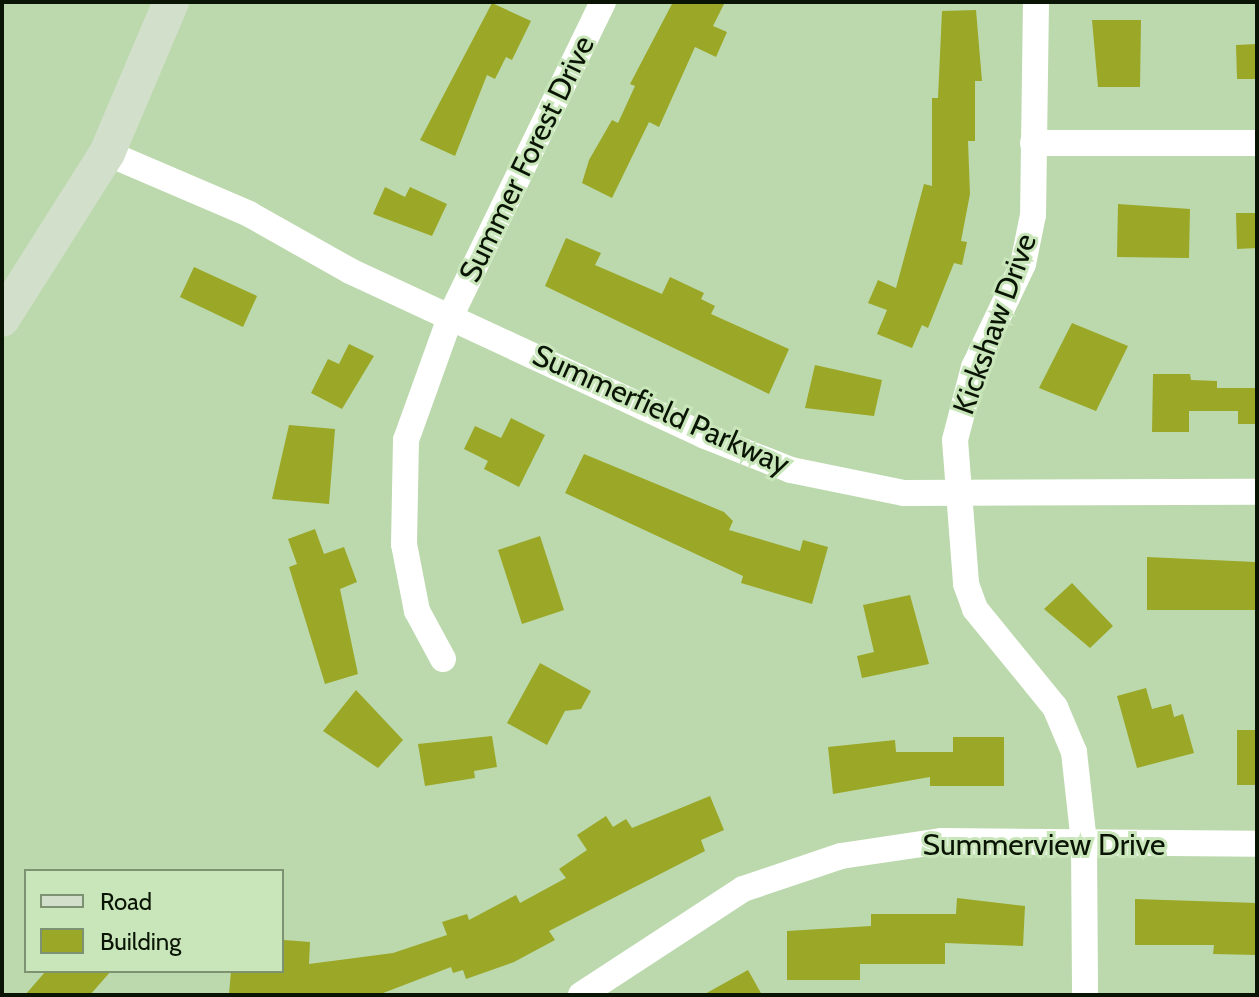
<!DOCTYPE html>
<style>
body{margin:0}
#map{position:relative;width:1259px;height:997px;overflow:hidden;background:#bbd9ac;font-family:Cabin,sans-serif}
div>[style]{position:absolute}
.building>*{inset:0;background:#9ba726}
.minor>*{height:26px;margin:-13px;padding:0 13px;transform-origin:13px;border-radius:13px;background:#fff}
.secondary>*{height:36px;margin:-18px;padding:0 18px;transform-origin:18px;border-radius:18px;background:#d2dfca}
span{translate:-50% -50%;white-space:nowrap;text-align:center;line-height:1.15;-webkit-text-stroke:6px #c8e6b9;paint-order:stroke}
.street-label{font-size:30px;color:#0a1405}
.frame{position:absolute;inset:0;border:4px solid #0a1405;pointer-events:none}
.legend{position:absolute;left:24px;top:869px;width:260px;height:104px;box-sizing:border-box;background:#c8e6b9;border:2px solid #7c9271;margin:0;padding:10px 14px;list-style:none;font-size:24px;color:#0a1405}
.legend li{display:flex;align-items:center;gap:16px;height:40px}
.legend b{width:40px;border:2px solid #7c9271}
</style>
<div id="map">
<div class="building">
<div style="clip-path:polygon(673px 2px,725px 2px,713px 26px,727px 32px,716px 57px,695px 47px,659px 127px,649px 122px,612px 198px,582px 183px,589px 160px,612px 120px,618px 123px,635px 86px,630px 84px)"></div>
<div style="clip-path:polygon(492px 3px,531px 21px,512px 60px,506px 57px,495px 79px,487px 75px,455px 156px,420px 140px)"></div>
<div style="clip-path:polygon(976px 10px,982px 81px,975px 81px,975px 141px,968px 141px,970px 194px,961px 241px,967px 242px,962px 265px,954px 263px,928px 328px,922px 325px,912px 348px,877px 334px,887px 310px,868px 303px,878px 280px,896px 288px,924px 184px,932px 186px,932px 98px,938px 98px,942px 11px)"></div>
<div style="clip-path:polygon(1092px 20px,1141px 20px,1140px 87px,1098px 87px)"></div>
<div style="clip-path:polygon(1257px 44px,1257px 79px,1237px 79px,1236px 45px)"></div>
<div style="clip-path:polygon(385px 187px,405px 197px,410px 187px,447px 204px,432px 236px,373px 214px)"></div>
<div style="clip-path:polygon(1118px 204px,1190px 209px,1189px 258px,1117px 257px)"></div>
<div style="clip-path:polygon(1236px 213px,1257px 213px,1257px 248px,1237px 249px)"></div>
<div style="clip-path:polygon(566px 238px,601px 253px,595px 265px,662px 294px,670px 277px,704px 293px,701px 299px,715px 306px,711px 314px,789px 349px,769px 394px,545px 286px)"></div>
<div style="clip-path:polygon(194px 267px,257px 296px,243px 327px,180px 297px)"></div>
<div style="clip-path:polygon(1072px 323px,1128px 346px,1096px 411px,1039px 388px)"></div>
<div style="clip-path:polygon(349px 344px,374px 356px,342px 409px,311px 393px,328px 359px,339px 364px)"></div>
<div style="clip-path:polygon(815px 365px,882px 380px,874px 416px,805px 408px)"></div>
<div style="clip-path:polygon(1153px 374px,1190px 374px,1191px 380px,1217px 381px,1217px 388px,1257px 388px,1257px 424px,1238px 424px,1238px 411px,1189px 411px,1189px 432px,1152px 432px)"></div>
<div style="clip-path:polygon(511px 418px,545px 435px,519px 487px,484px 469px,488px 461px,464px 449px,475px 426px,501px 438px)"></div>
<div style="clip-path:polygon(289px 425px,335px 429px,329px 504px,272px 499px)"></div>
<div style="clip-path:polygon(584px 454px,724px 512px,733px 521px,729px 530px,800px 551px,803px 540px,828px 547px,812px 604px,741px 583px,743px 576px,565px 493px)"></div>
<div style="clip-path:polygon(315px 529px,324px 554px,344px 547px,357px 582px,340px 589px,358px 674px,325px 684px,289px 567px,297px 564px,288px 539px)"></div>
<div style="clip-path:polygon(540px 536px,564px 610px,522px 624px,498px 550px)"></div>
<div style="clip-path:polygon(1147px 557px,1255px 562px,1257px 610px,1147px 610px)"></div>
<div style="clip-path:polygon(1072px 583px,1113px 626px,1090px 648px,1044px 609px)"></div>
<div style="clip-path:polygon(910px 595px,929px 664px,862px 678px,857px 656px,874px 652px,863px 605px)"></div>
<div style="clip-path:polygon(540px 663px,591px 691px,581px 709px,565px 711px,547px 745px,507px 723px)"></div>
<div style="clip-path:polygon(1146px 688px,1152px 709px,1171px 704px,1174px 717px,1183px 714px,1194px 753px,1137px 768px,1117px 696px)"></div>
<div style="clip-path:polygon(356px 690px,403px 740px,378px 768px,323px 731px)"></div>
<div style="clip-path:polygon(1237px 730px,1257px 730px,1257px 785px,1237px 785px)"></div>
<div style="clip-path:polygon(492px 736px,497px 767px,474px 771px,475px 778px,425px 786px,418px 744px)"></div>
<div style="clip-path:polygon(953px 737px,1004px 737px,1004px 786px,930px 786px,930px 777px,833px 794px,828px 747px,895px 740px,896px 752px,953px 752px)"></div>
<div style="clip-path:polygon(710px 796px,724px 830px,701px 840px,705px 851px,549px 931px,555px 940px,514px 962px,466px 979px,463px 970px,453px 973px,451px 967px,378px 995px,229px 994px,231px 971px,282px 971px,284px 940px,310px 942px,309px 964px,393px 953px,447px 935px,442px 922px,467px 914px,469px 920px,516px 895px,520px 903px,566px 878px,559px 869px,587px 850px,577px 835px,606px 816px,613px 827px,626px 819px,632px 828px)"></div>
<div style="clip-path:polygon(957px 898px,1025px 906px,1023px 946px,945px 943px,945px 964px,860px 964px,860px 980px,787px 980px,787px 931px,871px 926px,871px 914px,956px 914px)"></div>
<div style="clip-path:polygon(1135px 899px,1257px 903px,1257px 955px,1213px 954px,1214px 945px,1135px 945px)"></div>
<div style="clip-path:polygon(748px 970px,762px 995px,703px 995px)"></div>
<div style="clip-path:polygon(46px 971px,111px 971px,90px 995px,25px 995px)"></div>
</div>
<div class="minor">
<div style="left:1036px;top:2px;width:213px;rotate:90.8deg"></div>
<div style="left:1033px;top:215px;width:50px;rotate:101.5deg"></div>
<div style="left:1023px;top:264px;width:114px;rotate:115.4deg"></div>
<div style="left:974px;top:367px;width:75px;rotate:104.6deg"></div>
<div style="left:955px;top:440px;width:144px;rotate:85.6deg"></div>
<div style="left:966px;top:584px;width:27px;rotate:70deg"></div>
<div style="left:975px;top:609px;width:127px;rotate:50.8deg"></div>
<div style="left:1055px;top:707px;width:49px;rotate:67.1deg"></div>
<div style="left:1074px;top:752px;width:92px;rotate:83.7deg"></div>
<div style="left:1084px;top:843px;width:152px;rotate:89.6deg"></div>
<div style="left:1033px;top:143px;width:224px"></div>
<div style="left:107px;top:153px;width:155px;rotate:23.2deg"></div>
<div style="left:249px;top:214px;width:116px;rotate:29.4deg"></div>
<div style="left:350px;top:271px;width:391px;rotate:24.9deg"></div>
<div style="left:705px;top:436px;width:92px;rotate:21.6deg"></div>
<div style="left:791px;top:470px;width:115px;rotate:11.5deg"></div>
<div style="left:904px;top:493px;width:353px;rotate:-0.2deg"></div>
<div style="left:443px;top:659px;width:55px;rotate:-118.4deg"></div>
<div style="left:417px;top:611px;width:68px;rotate:-101deg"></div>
<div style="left:404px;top:544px;width:104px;rotate:-88.9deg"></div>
<div style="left:406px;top:440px;width:133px;rotate:-70.2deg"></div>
<div style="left:451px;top:315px;width:348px;rotate:-64.1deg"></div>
<div style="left:581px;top:995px;width:194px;rotate:-33.2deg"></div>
<div style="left:743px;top:889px;width:103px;rotate:-18.6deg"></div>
<div style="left:841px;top:856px;width:101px;rotate:-8.5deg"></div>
<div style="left:941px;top:841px;width:316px;rotate:0.5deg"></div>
</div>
<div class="secondary">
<div style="left:2px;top:319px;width:196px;rotate:-57.7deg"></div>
<div style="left:107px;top:153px;width:164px;rotate:-67deg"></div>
</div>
<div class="street-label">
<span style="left:527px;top:159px;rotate:-64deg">Summer Forest Drive</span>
<span style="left:995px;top:324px;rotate:-70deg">Kickshaw Drive</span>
<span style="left:661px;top:410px;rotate:24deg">Summerfield Parkway</span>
<span style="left:1044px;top:845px">Summerview Drive</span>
</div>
<div class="frame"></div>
<ul class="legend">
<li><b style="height:10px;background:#d2dfca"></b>Road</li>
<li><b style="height:22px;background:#9ba726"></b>Building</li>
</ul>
</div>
